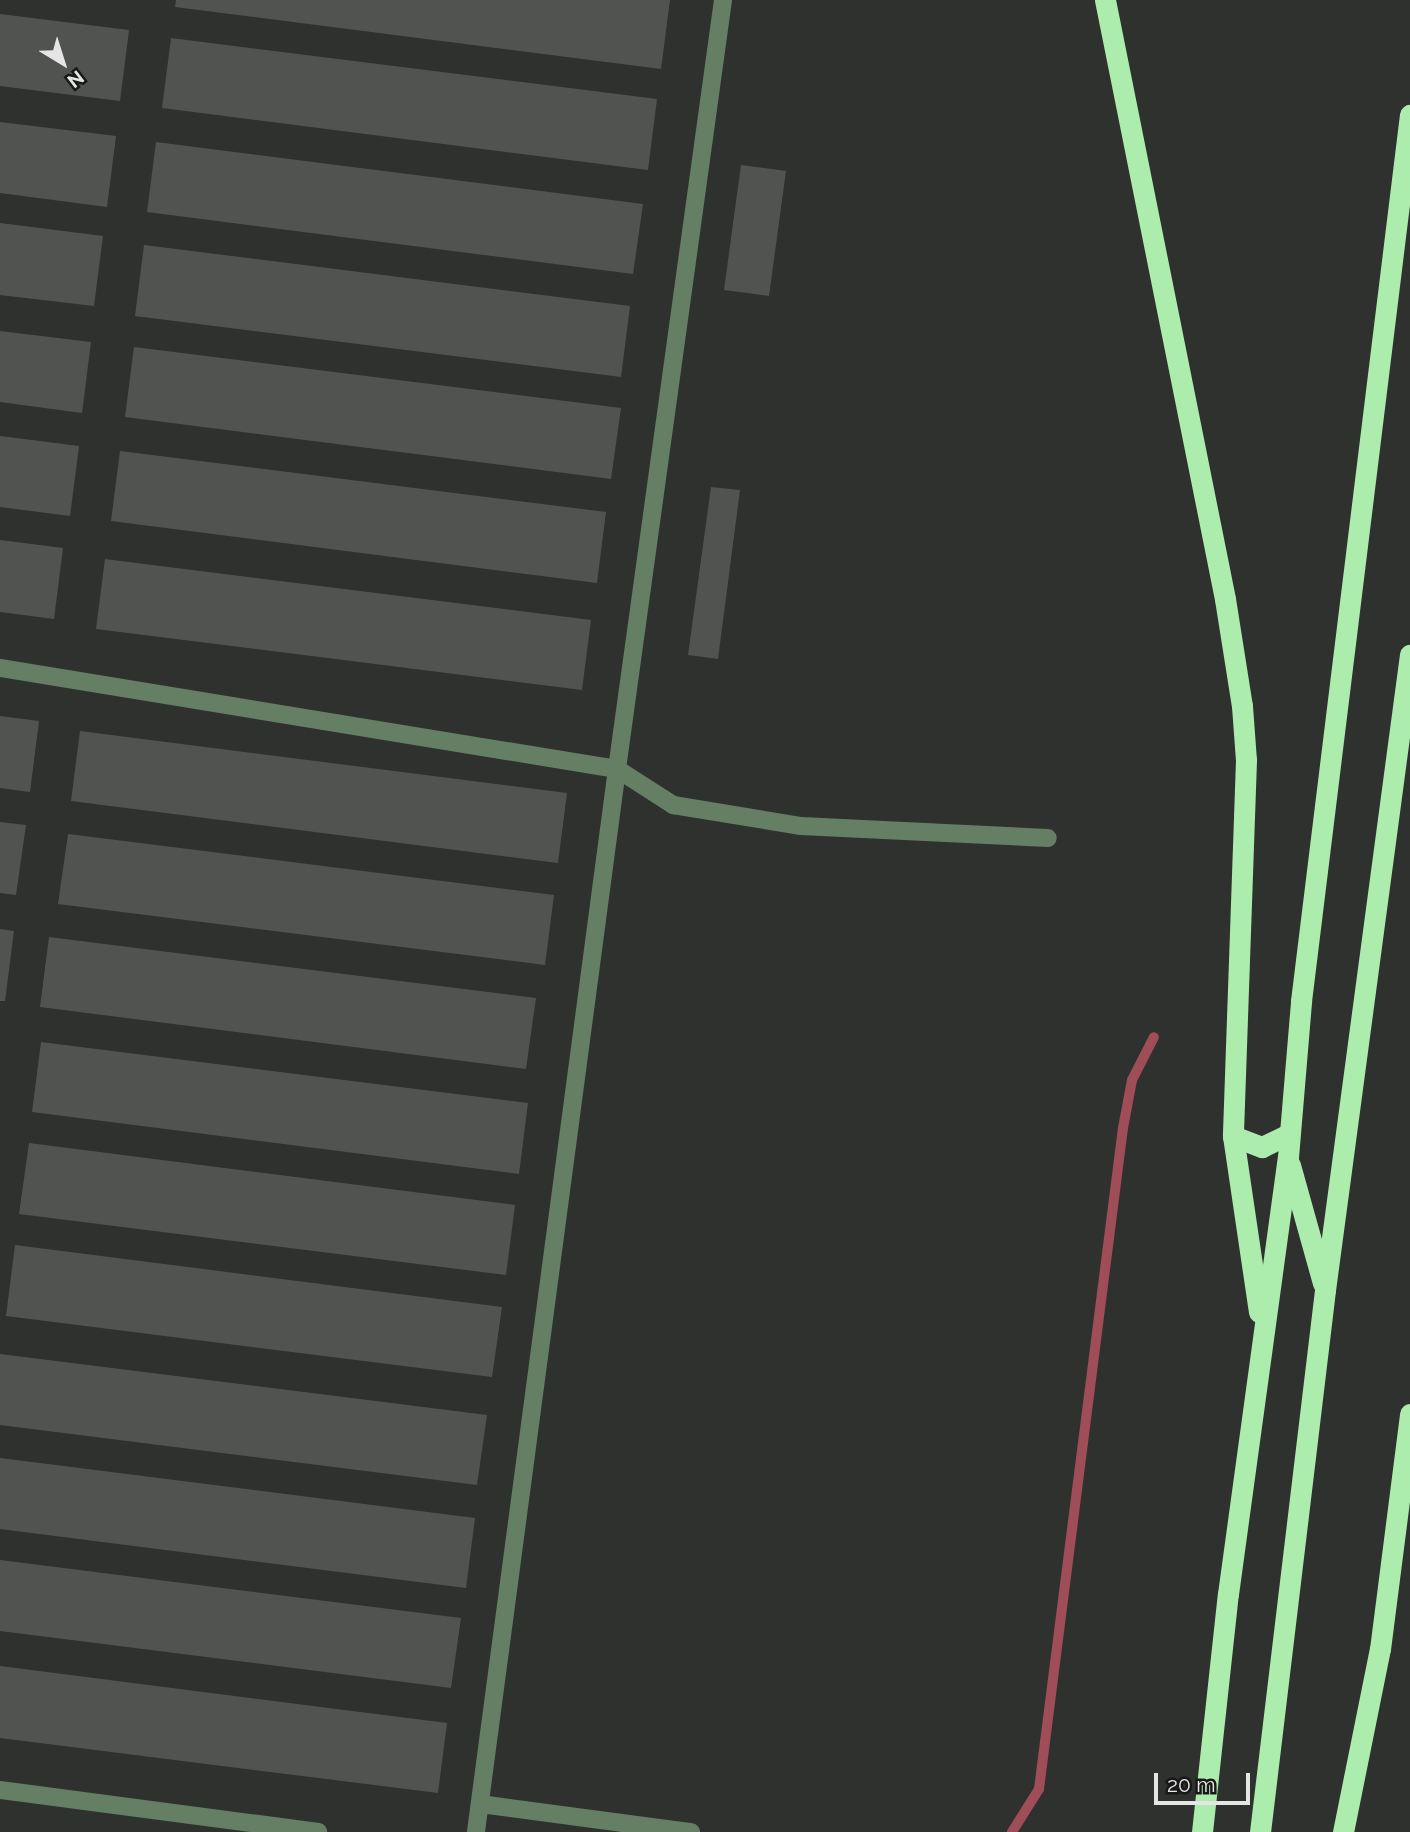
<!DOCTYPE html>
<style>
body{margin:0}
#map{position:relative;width:1410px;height:1832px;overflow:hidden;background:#2f312f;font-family:Raleway,sans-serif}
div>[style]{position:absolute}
.stream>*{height:10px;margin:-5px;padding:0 5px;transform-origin:5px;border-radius:5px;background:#9f4d56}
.building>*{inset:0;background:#515351}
.minor>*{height:18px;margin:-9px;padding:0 9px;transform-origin:9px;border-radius:9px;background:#657f65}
.highway>*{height:21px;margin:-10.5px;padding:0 10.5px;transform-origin:10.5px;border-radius:10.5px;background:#acecac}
span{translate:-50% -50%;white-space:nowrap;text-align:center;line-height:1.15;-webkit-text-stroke:7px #181818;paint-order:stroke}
.north{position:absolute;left:28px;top:28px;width:70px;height:70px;-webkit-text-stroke:5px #181818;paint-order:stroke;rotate:142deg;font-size:19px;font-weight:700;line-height:28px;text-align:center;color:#e4e5e4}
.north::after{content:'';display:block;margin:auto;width:24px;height:32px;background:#e4e5e4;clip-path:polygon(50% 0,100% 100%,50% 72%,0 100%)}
.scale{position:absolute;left:1154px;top:1773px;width:96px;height:32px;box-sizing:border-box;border:4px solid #e4e5e4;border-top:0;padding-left:9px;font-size:21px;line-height:24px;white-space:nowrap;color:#e4e5e4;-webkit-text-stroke:5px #181818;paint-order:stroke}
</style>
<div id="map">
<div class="stream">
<div style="left:1012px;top:1832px;width:51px;rotate:-57.9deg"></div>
<div style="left:1039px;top:1789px;width:666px;rotate:-82.76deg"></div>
<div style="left:1123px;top:1128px;width:49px;rotate:-79.4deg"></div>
<div style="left:1132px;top:1080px;width:48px;rotate:-62.9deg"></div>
</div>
<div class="building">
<div style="clip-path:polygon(176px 0,670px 0,661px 69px,175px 7px)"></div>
<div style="clip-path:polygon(0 14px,129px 30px,120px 101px,0 86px)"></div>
<div style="clip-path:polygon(171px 38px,657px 99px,648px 170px,162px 108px)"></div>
<div style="clip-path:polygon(0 122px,116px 136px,107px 207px,0 193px)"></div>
<div style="clip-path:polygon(156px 142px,643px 204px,633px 274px,147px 212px)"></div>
<div style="clip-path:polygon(741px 165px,786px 171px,769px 296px,724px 290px)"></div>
<div style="clip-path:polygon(0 223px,103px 236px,94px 306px,0 295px)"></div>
<div style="clip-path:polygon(144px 245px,630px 306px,621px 377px,135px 316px)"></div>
<div style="clip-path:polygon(0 331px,91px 342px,82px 413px,0 402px)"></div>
<div style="clip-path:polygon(134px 347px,621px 408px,611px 479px,125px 417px)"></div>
<div style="clip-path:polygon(0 436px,79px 446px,70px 516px,0 507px)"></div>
<div style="clip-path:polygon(120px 451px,606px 512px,597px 583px,111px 521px)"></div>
<div style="clip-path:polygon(711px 487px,740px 490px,718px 659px,688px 655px)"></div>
<div style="clip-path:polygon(0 540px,63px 548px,54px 619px,0 612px)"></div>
<div style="clip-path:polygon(105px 559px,591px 620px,582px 690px,96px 629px)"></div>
<div style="clip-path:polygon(0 716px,39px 721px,30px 792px,0 788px)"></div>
<div style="clip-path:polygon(80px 731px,567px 793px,558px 863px,71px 801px)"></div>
<div style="clip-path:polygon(0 822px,26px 825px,16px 895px,0 893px)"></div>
<div style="clip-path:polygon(68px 834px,554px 895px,545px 965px,58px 904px)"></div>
<div style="clip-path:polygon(0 929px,14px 931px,5px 1001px,0 1001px)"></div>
<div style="clip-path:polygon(49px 937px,536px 998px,526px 1069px,40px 1007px)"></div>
<div style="clip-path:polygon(41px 1042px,528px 1103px,519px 1174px,32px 1112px)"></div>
<div style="clip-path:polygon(29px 1143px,515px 1205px,506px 1275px,19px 1214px)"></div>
<div style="clip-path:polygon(15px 1245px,502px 1307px,492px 1377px,6px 1316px)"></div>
<div style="clip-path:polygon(0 1354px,487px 1415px,477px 1485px,0 1425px)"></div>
<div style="clip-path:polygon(0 1458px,475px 1518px,466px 1588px,0 1529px)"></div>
<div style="clip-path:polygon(0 1560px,461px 1618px,451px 1688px,0 1631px)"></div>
<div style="clip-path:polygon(0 1666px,447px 1723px,438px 1793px,0 1738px)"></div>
</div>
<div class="minor">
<div style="left:723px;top:0;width:776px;rotate:97.85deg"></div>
<div style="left:617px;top:769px;width:67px;rotate:32.7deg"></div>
<div style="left:673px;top:805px;width:130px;rotate:9.3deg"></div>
<div style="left:801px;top:826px;width:247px;rotate:2.8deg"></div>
<div style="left:0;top:668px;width:625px;rotate:9.3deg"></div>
<div style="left:617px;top:769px;width:1072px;rotate:97.56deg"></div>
<div style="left:0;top:1790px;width:321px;rotate:7.5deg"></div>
<div style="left:480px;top:1804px;width:213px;rotate:7.6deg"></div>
</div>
<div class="highway">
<div style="left:1105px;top:0;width:611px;rotate:78.67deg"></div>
<div style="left:1225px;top:599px;width:108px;rotate:81deg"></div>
<div style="left:1242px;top:706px;width:54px;rotate:85.8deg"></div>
<div style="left:1246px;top:760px;width:376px;rotate:92deg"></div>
<div style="left:1233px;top:1136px;width:178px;rotate:81.6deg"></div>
<div style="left:1233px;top:1136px;width:31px;rotate:21deg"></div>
<div style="left:1262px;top:1147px;width:30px;rotate:-26deg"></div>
<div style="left:1290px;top:1165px;width:123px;rotate:74.4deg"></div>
<div style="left:1202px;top:1832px;width:239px;rotate:-83.8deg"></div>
<div style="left:1228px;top:1594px;width:441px;rotate:-82.2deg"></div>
<div style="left:1288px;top:1157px;width:157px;rotate:-85.2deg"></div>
<div style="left:1301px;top:1001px;width:893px;rotate:-82.99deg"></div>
<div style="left:1260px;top:1832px;width:546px;rotate:-83.16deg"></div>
<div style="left:1325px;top:1290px;width:641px;rotate:-82.38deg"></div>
<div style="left:1343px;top:1832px;width:187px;rotate:-78.6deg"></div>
<div style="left:1380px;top:1649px;width:237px;rotate:-82.7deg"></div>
</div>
<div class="north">N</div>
<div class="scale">20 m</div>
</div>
